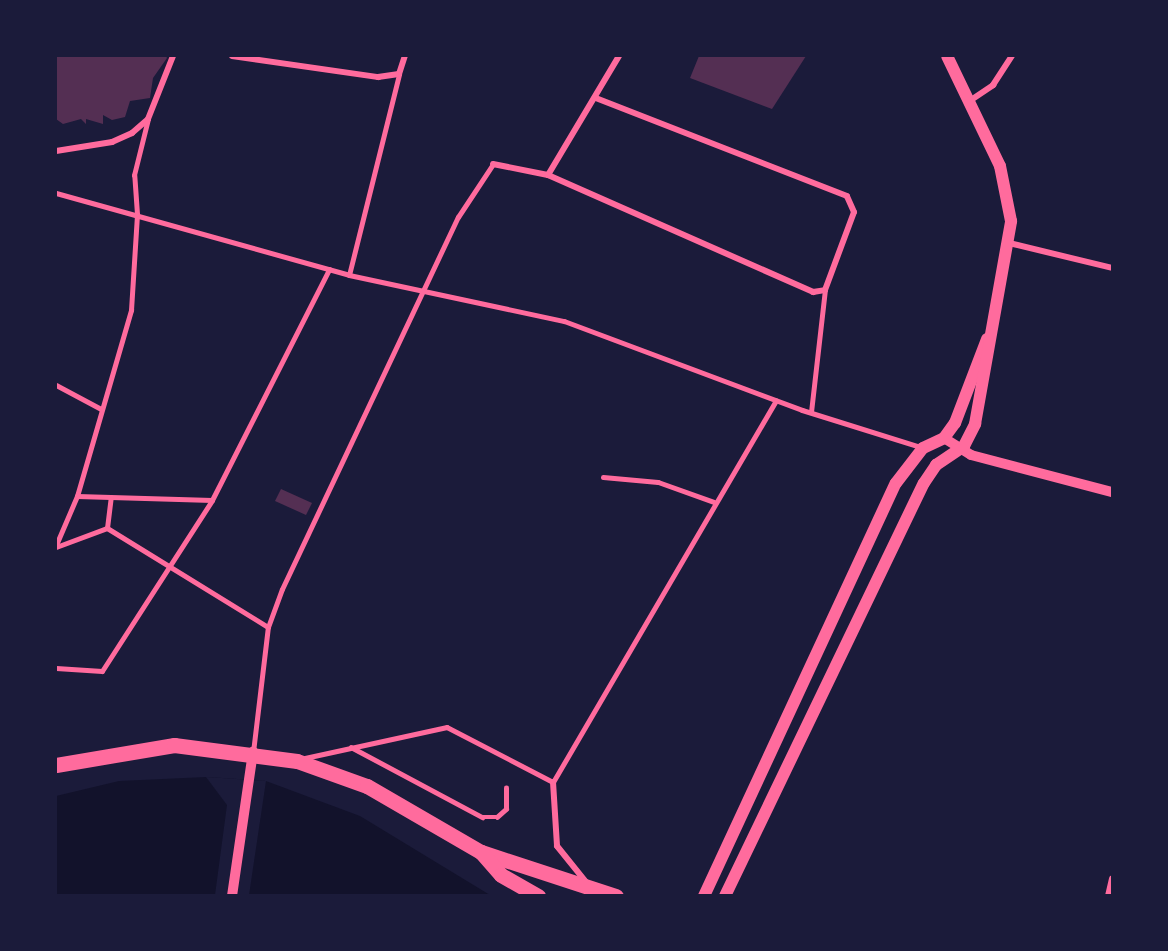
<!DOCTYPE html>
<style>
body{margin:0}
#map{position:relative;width:1168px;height:951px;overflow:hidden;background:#1b1b3a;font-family:"Noto Serif",serif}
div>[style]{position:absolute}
.water>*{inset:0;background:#12122b}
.pier>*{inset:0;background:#1b1b3a}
.building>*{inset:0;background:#542f53}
.service>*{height:4.5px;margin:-2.25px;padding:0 2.25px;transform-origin:2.25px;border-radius:2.25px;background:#ff6b9d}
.pedestrian>*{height:5px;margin:-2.5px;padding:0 2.5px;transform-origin:2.5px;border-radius:2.5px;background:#ff6b9d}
.minor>*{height:6px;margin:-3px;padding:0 3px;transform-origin:3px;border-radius:3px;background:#ff6b9d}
.tertiary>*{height:10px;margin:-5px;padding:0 5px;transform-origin:5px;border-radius:5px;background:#ff6b9d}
.secondary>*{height:12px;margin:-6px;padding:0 6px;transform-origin:6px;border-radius:6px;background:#ff6b9d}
.primary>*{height:15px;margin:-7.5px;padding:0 7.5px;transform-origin:7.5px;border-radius:7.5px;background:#ff6b9d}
span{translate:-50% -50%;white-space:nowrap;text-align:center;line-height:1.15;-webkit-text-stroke:6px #1b1b3a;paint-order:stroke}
.frame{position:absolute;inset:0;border:57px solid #1b1b3a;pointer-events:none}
</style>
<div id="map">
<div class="water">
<div style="clip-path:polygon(206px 777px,266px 781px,360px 816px,490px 895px,56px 896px,56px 796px,119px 781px)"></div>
</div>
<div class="pier">
<div style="clip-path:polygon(206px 777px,266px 781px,249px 895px,215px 895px,227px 805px)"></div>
</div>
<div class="building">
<div style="clip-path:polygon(56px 56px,166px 56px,167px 58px,153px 78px,150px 98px,130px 101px,125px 117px,112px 120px,103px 115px,103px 124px,86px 119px,86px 124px,81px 119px,63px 124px,56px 119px)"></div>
<div style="clip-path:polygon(699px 56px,806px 56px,772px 109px,690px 78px)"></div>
<div style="clip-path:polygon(281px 489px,312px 503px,306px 515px,275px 501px)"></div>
</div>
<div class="service">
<div style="left:351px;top:747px;width:149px;rotate:28.1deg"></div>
<div style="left:482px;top:817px;width:15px"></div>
<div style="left:497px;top:817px;width:12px;rotate:-42deg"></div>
<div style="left:506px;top:809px;width:21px;rotate:-90deg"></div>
<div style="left:305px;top:758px;width:145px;rotate:-12.3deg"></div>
<div style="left:447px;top:727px;width:119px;rotate:27.4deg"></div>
</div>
<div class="pedestrian">
<div style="left:56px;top:193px;width:304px;rotate:15.6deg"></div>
<div style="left:349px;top:275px;width:220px;rotate:12.1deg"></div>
<div style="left:564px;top:321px;width:254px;rotate:20.5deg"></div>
<div style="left:802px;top:410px;width:127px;rotate:17.4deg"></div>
<div style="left:349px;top:275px;width:207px;rotate:-76deg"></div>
<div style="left:56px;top:385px;width:51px;rotate:28.1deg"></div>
<div style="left:811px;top:412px;width:123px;rotate:-83.5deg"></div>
<div style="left:603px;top:477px;width:55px;rotate:5.2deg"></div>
<div style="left:658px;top:482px;width:59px;rotate:19.7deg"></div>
<div style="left:77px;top:496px;width:135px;rotate:1.7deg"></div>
<div style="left:107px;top:528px;width:31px;rotate:-83deg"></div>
<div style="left:56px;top:545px;width:53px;rotate:-66.8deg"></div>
<div style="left:77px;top:496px;width:194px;rotate:-73.8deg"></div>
<div style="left:131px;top:310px;width:96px;rotate:-86.4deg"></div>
<div style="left:137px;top:214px;width:39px;rotate:-94deg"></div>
<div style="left:134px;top:175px;width:58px;rotate:-76deg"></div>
<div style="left:56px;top:547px;width:54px;rotate:-20.4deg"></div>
<div style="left:107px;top:528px;width:189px;rotate:31.6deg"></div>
<div style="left:56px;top:668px;width:46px;rotate:3.7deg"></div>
<div style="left:102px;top:671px;width:203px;rotate:-57.2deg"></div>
<div style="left:212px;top:500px;width:259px;rotate:-63.1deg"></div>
<div style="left:253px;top:752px;width:126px;rotate:-83.2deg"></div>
<div style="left:268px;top:627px;width:40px;rotate:-69.8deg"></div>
<div style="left:282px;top:589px;width:412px;rotate:-64.7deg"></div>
<div style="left:458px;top:217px;width:64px;rotate:-56.6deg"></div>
<div style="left:553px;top:782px;width:442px;rotate:-59.7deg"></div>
</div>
<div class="minor">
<div style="left:232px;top:56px;width:148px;rotate:8.2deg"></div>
<div style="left:378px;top:77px;width:21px;rotate:-8deg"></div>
<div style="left:399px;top:74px;width:19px;rotate:-72deg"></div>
<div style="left:971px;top:100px;width:27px;rotate:-34deg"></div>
<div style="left:993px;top:85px;width:35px;rotate:-57deg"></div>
<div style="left:56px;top:151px;width:57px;rotate:-9.1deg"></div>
<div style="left:112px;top:142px;width:22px;rotate:-24deg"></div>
<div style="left:132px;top:133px;width:21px;rotate:-41deg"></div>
<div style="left:148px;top:119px;width:68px;rotate:-68.4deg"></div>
<div style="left:493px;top:164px;width:56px;rotate:11.3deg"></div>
<div style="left:548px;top:175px;width:290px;rotate:23.8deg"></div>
<div style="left:813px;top:292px;width:12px;rotate:-9deg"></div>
<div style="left:825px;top:290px;width:83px;rotate:-69.6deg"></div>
<div style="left:854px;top:212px;width:17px;rotate:-114deg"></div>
<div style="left:847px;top:196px;width:269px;rotate:-158.7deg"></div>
<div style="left:548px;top:175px;width:139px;rotate:-59.2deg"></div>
<div style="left:1009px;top:243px;width:106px;rotate:13.6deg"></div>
<div style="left:553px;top:782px;width:64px;rotate:86.4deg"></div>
<div style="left:557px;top:846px;width:46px;rotate:51.1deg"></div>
<div style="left:1108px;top:896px;width:18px;rotate:-77deg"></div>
</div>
<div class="tertiary">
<div style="left:944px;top:438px;width:32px;rotate:32deg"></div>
<div style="left:971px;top:455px;width:146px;rotate:14.7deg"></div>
<div style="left:232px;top:896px;width:146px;rotate:-81.7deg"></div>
</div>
<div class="secondary">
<div style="left:704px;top:896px;width:455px;rotate:-65.1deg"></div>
<div style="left:896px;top:483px;width:44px;rotate:-52.4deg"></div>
<div style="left:923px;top:448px;width:23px;rotate:-25deg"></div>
<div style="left:944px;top:438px;width:19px;rotate:-54deg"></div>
<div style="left:955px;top:423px;width:90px;rotate:-69.1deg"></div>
<div style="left:725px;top:896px;width:458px;rotate:-64.3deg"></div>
<div style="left:924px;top:483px;width:22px;rotate:-56deg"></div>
<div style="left:936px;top:465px;width:34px;rotate:-34deg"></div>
<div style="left:964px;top:446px;width:25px;rotate:-63deg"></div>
<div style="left:975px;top:424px;width:206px;rotate:-79.9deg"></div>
<div style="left:1011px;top:221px;width:56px;rotate:-101.3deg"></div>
<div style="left:1000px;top:166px;width:122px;rotate:-115.7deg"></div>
</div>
<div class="primary">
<div style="left:56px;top:765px;width:120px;rotate:-9.6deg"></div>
<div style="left:174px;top:745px;width:124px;rotate:7.4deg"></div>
<div style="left:297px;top:761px;width:74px;rotate:19.7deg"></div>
<div style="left:367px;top:786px;width:132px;rotate:30.1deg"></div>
<div style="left:481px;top:852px;width:142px;rotate:18.1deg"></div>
<div style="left:481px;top:852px;width:30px;rotate:49deg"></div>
<div style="left:501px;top:875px;width:43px;rotate:29.6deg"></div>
</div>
<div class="frame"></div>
</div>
